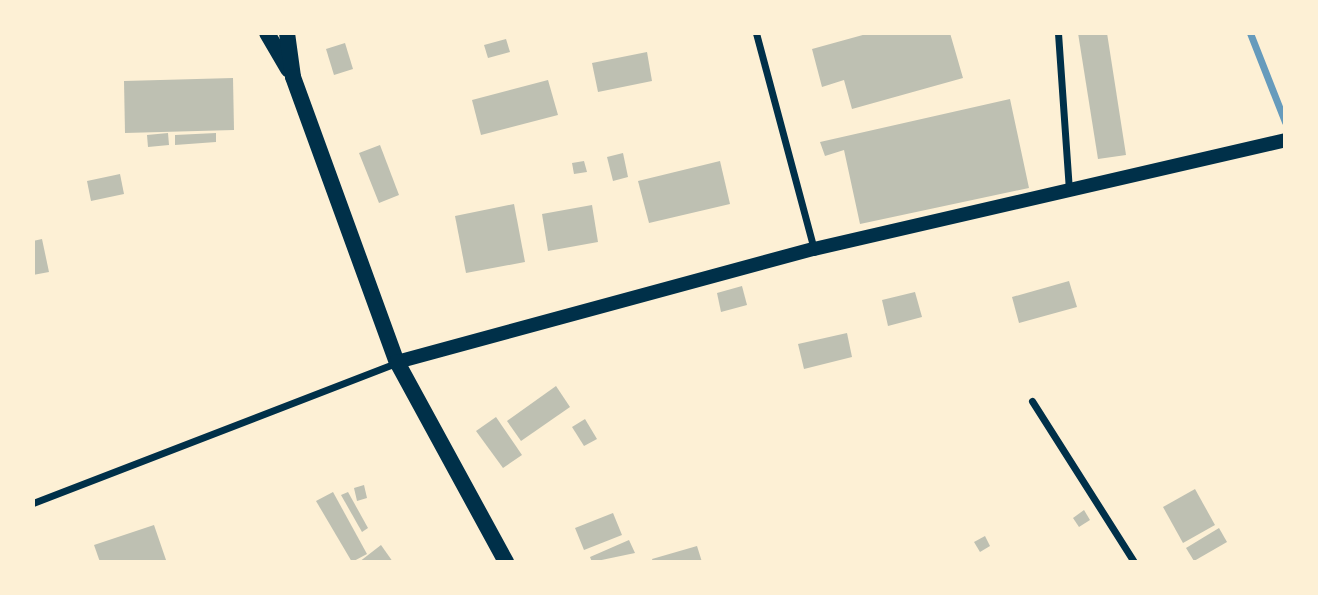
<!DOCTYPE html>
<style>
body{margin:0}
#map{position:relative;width:1318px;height:595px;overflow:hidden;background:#fdf0d5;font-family:Jost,sans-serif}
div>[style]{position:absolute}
.stream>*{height:7px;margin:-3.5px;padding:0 3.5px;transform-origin:3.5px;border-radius:3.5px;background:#669bbc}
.building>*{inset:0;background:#bec0b2}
.minor>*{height:7px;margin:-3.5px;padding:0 3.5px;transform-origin:3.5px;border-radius:3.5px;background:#003049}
.secondary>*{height:14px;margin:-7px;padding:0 7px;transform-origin:7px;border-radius:7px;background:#003049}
.primary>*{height:16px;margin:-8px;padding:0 8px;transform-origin:8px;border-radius:8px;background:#003049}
span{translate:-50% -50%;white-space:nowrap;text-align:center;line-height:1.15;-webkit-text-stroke:5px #fdf0d5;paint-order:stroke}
.frame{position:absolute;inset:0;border:35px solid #fdf0d5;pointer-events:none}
</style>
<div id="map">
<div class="stream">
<div style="left:1250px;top:33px;width:96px;rotate:68.5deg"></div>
</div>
<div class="building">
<div style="clip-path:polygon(870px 33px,950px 33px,963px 78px,852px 109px,844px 80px,822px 87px,812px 49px)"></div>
<div style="clip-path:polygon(1078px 33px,1107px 33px,1126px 155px,1098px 159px)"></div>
<div style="clip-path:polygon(506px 39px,510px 52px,488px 58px,484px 45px)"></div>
<div style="clip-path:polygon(345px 43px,353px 69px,334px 75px,326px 49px)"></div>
<div style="clip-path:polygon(647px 52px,652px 81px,598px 92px,592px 63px)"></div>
<div style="clip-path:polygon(233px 78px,234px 130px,125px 133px,124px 81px)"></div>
<div style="clip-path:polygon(548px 80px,558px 115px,481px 135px,472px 100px)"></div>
<div style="clip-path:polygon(1010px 99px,1029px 188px,860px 224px,844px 150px,825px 156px,820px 142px)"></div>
<div style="clip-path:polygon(168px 133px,169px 145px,148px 147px,147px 135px)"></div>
<div style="clip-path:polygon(216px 133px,216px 142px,175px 145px,175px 135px)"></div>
<div style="clip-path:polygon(380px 145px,399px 195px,379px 203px,359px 153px)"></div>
<div style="clip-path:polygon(623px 153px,628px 177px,613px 181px,607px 157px)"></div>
<div style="clip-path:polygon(584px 161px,587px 172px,574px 174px,572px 163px)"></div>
<div style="clip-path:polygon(720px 161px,730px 204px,649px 223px,638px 181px)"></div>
<div style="clip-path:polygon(120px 174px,124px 194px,91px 201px,87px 181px)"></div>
<div style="clip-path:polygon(514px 204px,525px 262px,466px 273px,455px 216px)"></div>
<div style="clip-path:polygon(592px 205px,598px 242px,548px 251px,542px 214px)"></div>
<div style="clip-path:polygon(42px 239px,49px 272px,33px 275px,33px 241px)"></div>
<div style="clip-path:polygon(1069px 281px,1077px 307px,1019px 323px,1012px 297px)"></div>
<div style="clip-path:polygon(742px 286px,747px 305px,721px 312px,717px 293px)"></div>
<div style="clip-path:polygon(915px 292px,922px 317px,888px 326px,882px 300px)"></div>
<div style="clip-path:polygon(847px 333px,852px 357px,804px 369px,798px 344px)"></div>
<div style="clip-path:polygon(556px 386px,570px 407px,521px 441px,507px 421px)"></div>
<div style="clip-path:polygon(496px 417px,522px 455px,503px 468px,476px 431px)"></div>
<div style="clip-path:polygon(585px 419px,597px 439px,584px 446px,572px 427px)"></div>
<div style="clip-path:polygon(364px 485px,367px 498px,357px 501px,354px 488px)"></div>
<div style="clip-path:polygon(1195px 489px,1215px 525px,1183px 543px,1163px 507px)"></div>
<div style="clip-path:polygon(333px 492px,367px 554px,352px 562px,316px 501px)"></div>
<div style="clip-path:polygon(348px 492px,368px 528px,362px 532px,341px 495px)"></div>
<div style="clip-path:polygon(1084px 510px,1090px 520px,1079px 527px,1073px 518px)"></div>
<div style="clip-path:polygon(613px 513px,622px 535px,584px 550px,575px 528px)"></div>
<div style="clip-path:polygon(154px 525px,166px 560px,100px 562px,94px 545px)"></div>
<div style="clip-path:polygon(1219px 528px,1227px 542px,1194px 561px,1186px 548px)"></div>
<div style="clip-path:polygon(985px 536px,990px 546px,980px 552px,974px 542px)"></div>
<div style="clip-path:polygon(629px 540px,635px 553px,592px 562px,590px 557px)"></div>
<div style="clip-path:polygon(381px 545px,393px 562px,359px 562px)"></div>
<div style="clip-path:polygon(697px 546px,702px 562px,653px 562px,652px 559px)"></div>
</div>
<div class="minor">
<div style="left:756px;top:33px;width:224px;rotate:75deg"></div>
<div style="left:1058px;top:33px;width:156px;rotate:86deg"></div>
<div style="left:1032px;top:401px;width:191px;rotate:57.6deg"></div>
<div style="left:33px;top:503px;width:389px;rotate:-21.1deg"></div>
</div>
<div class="secondary">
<div style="left:397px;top:362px;width:432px;rotate:-15.2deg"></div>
<div style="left:814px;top:249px;width:483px;rotate:-13deg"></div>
</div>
<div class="primary">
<div style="left:267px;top:33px;width:42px;rotate:59.7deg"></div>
<div style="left:287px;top:33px;width:44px;rotate:82.2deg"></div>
<div style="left:293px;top:77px;width:303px;rotate:70deg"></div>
<div style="left:397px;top:362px;width:228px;rotate:61.4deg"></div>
</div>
<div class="frame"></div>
</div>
